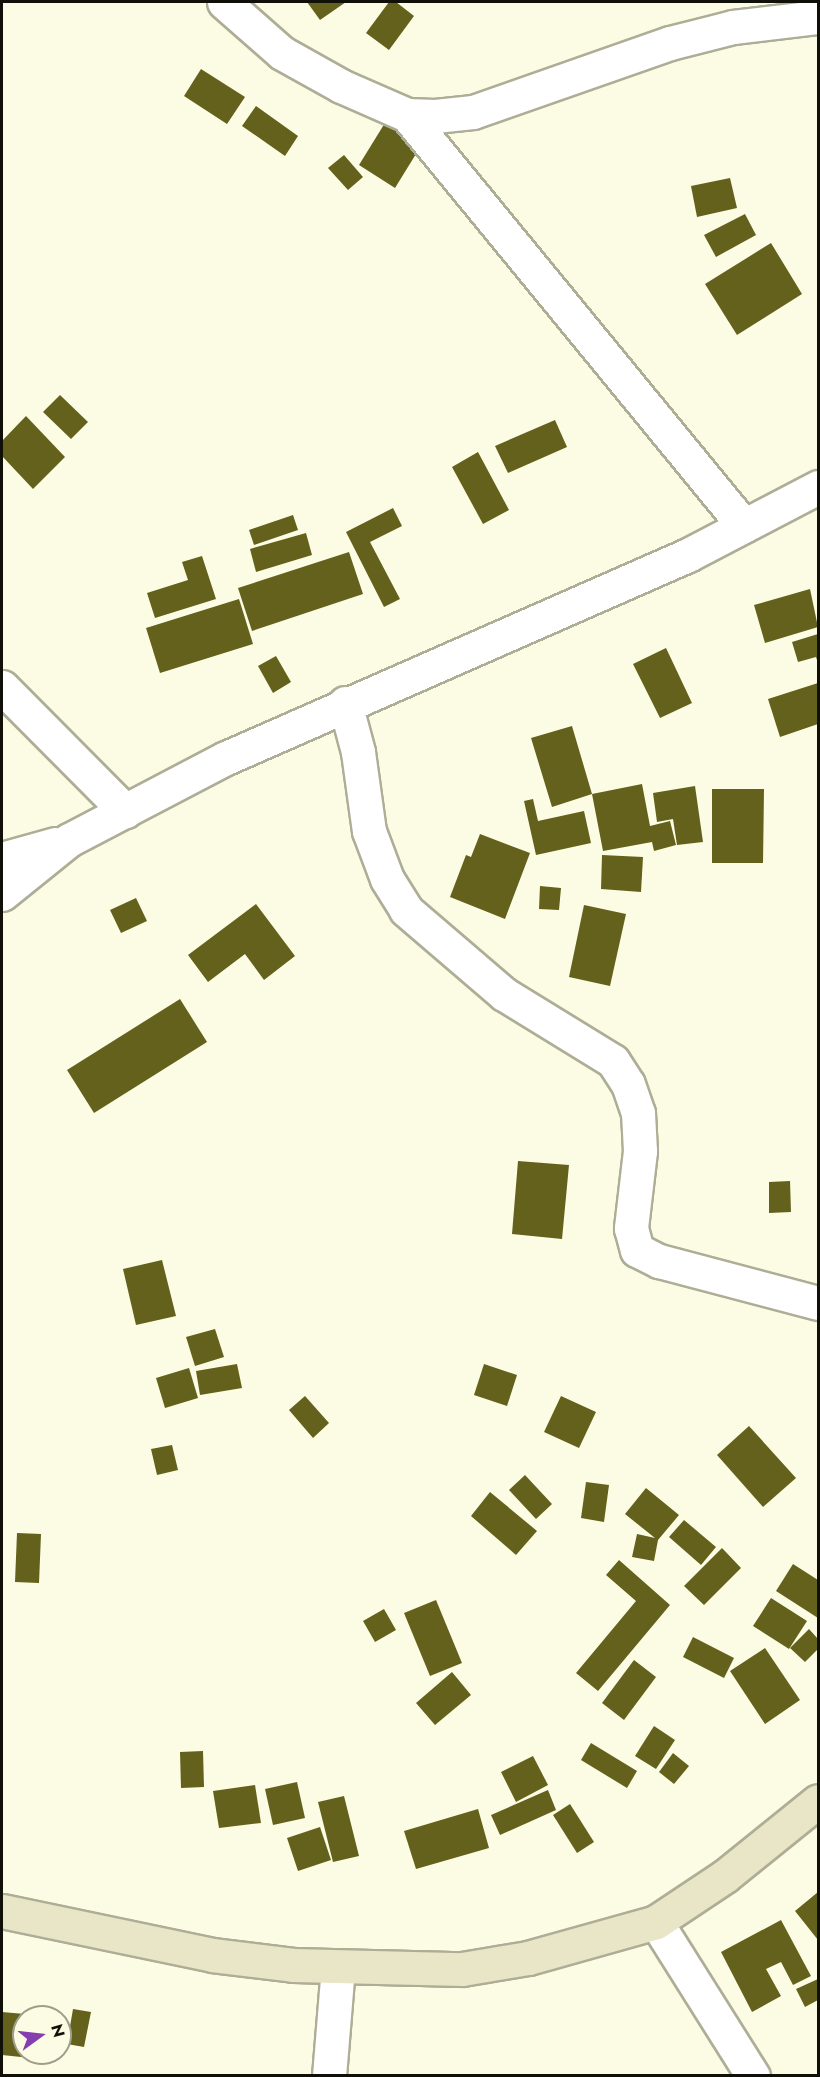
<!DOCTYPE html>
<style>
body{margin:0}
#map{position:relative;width:820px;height:2077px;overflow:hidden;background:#fcfce4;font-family:Jost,sans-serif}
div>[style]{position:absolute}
.building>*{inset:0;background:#63611b}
.roads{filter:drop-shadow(2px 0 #aead96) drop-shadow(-2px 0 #aead96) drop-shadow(0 2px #aead96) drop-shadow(0 -2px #aead96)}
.street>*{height:33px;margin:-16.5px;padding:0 16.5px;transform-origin:16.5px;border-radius:16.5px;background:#fff}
.secondary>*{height:33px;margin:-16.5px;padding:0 16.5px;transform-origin:16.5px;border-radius:16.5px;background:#e8e6c6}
span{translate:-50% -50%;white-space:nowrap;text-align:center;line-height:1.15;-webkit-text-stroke:6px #fcfce4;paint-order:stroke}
.frame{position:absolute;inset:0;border:3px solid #111008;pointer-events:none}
.north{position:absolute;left:12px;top:2005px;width:60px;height:60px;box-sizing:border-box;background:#fcfce4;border:2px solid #9e9e8c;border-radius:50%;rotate:75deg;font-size:16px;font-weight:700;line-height:24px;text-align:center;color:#111008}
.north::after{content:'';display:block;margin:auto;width:21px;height:27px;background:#863daf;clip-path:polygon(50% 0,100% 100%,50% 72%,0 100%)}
</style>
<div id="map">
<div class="building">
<div style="clip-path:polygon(307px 2px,346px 2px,320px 20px)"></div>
<div style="clip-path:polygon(389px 2px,396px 2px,414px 16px,389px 50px,366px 33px)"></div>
<div style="clip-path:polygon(201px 69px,245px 97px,227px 124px,184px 96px)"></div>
<div style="clip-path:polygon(256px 106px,298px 136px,285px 156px,242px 126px)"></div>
<div style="clip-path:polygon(388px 118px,424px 141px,395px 188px,359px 165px)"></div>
<div style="clip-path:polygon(344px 155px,363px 177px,348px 190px,328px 168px)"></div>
<div style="clip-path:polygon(730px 178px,737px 208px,697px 217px,691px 186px)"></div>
<div style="clip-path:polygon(745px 214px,756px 235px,716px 257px,704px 235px)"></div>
<div style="clip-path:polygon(771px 243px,802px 294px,737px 335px,705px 284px)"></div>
<div style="clip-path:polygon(60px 395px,88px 422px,71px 439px,43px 412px)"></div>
<div style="clip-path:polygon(26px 416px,65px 457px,33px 489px,2px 456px,2px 441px)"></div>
<div style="clip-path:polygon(555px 420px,567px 447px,508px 473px,495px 446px)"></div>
<div style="clip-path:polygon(478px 452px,509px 510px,483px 524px,452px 467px)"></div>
<div style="clip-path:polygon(393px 508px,402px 526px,370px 542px,400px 599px,384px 607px,346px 532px)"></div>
<div style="clip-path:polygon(293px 515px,298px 530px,254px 545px,249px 530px)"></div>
<div style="clip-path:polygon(306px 533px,312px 555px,256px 572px,250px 549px)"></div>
<div style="clip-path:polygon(349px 552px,363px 594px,252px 631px,238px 588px)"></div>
<div style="clip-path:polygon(202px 556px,216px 599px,155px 618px,147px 593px,188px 580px,182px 562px)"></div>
<div style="clip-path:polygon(810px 589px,818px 627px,765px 643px,754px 605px)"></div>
<div style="clip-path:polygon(239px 599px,253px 644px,160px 673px,146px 628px)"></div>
<div style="clip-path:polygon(818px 634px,818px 663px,816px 657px,798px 662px,792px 642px)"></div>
<div style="clip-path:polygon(666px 648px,692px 703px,660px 718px,633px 664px)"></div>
<div style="clip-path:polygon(276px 656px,291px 682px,273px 693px,258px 666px)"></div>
<div style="clip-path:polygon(818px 683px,818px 724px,780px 737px,768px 699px)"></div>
<div style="clip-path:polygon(572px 726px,592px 794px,642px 784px,650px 826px,670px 821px,676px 845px,654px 851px,652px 842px,603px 851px,592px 794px,552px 807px,531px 738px)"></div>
<div style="clip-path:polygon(695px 786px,703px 842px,677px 845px,673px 819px,657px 822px,653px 793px)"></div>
<div style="clip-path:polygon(712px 789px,764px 789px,763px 863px,712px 863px)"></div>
<div style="clip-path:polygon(533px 799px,538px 821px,584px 811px,591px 843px,536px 855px,524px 801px)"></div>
<div style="clip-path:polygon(480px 834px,530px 853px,505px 919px,450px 897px,466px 855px,471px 857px)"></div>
<div style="clip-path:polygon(602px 855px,643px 857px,641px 892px,601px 889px)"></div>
<div style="clip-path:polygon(540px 886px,561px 888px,559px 910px,539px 909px)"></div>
<div style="clip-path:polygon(136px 898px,147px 921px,121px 933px,110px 910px)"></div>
<div style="clip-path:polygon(256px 904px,295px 956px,264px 980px,245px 954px,208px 982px,188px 955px)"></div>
<div style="clip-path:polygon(584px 905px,626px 914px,610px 986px,569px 977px)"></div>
<div style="clip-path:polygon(180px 999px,207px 1042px,94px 1113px,67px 1070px)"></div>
<div style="clip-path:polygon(518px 1161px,569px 1165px,562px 1239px,512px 1234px)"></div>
<div style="clip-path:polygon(790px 1181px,791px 1212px,769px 1213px,769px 1182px)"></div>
<div style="clip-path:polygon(162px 1260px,176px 1316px,136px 1325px,123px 1269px)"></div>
<div style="clip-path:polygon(215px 1329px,224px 1357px,195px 1366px,186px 1337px)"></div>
<div style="clip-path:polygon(237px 1364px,242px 1388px,200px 1395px,196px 1371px)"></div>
<div style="clip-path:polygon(484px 1364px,517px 1375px,507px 1406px,474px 1395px)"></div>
<div style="clip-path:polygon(189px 1368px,198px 1398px,165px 1408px,156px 1378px)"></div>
<div style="clip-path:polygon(305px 1396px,329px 1423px,313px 1438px,289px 1410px)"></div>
<div style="clip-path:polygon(561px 1396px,596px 1412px,579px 1448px,544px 1432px)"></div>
<div style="clip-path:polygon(749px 1426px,796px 1478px,763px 1507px,717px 1455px)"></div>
<div style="clip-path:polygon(172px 1445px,178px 1470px,157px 1475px,151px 1449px)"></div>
<div style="clip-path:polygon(525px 1475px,552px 1504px,536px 1519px,509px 1490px)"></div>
<div style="clip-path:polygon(586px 1482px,609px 1485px,604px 1522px,581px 1518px)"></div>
<div style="clip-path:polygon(646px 1488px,679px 1515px,658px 1540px,654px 1561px,632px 1557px,637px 1534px,655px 1538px,625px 1514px)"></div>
<div style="clip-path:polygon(490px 1492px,537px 1531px,516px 1555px,471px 1516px)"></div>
<div style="clip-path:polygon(684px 1520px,716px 1547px,701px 1565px,669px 1537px)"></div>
<div style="clip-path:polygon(17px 1533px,41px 1534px,39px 1583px,15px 1582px)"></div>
<div style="clip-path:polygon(722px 1548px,741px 1568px,704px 1605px,684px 1586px)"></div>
<div style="clip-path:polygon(619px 1560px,670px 1605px,598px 1691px,576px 1673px,636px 1601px,606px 1575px)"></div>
<div style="clip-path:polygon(793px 1564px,818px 1580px,818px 1618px,776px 1591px)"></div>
<div style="clip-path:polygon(771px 1598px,807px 1621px,789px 1649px,753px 1626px)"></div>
<div style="clip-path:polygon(436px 1600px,462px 1663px,430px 1676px,404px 1613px)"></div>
<div style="clip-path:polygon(384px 1609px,396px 1630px,375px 1642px,363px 1621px)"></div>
<div style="clip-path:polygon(809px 1629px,818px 1639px,818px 1649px,805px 1662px,790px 1648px)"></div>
<div style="clip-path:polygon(693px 1637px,734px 1658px,724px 1678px,683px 1657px)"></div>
<div style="clip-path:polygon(765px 1648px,800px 1700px,765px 1724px,730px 1671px)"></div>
<div style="clip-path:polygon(634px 1660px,656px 1677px,624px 1720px,602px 1703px)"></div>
<div style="clip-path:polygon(452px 1672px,471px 1695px,435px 1725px,416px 1703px)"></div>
<div style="clip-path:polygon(654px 1726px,675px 1740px,656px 1769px,635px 1756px)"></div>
<div style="clip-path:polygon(591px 1743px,637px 1771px,627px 1788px,581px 1760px)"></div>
<div style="clip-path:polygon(203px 1751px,204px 1787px,181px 1788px,180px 1752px)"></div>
<div style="clip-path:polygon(673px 1753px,689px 1766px,674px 1784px,659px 1772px)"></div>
<div style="clip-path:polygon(533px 1756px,548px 1785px,516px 1802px,501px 1772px)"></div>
<div style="clip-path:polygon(297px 1782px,305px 1818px,273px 1825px,265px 1789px)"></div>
<div style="clip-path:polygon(255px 1785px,261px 1823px,219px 1828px,213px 1791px)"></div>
<div style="clip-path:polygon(548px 1790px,556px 1810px,500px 1835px,491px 1815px)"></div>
<div style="clip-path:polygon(344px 1796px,359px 1856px,333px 1862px,318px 1802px)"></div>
<div style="clip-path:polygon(570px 1804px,594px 1842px,577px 1853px,553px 1815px)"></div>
<div style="clip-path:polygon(478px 1809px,489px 1848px,416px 1869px,404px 1831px)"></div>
<div style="clip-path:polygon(320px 1827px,331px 1860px,298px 1871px,287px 1838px)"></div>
<div style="clip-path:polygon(818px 1892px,818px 1940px,795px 1911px)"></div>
<div style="clip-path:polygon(781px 1920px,811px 1976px,793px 1985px,781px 1962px,766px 1969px,781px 1996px,752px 2012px,721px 1952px)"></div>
<div style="clip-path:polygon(818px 1979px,818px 2000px,805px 2007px,796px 1989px)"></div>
<div style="clip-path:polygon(73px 2009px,91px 2012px,84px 2047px,67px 2044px)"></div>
<div style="clip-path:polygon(2px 2012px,36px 2015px,24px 2017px,24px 2053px,50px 2053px,50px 2060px,2px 2055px)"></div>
</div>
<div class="roads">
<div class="street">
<div style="left:224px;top:2px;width:77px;rotate:41.3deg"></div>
<div style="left:282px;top:53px;width:68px;rotate:29.2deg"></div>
<div style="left:341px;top:86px;width:72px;rotate:23.7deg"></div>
<div style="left:407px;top:115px;width:28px;rotate:2deg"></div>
<div style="left:435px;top:116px;width:38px;rotate:-6deg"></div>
<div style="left:473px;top:112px;width:209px;rotate:-19.3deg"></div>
<div style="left:670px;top:43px;width:65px;rotate:-14.3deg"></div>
<div style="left:733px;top:27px;width:86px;rotate:-6.7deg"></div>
<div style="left:407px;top:115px;width:531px;rotate:50.65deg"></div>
<div style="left:2px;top:687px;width:175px;rotate:45.2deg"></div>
<div style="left:345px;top:703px;width:51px;rotate:75.1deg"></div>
<div style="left:358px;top:752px;width:80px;rotate:82.1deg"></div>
<div style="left:369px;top:831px;width:51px;rotate:69.4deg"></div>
<div style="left:387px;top:879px;width:36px;rotate:58deg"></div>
<div style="left:406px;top:910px;width:129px;rotate:40.6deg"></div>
<div style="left:504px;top:994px;width:128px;rotate:31.6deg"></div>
<div style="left:613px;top:1061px;width:27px;rotate:57deg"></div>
<div style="left:628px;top:1084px;width:31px;rotate:71deg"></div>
<div style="left:638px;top:1113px;width:38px;rotate:87deg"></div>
<div style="left:640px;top:1151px;width:78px;rotate:96.7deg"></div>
<div style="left:631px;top:1228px;width:23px;rotate:75deg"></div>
<div style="left:637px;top:1250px;width:25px;rotate:27deg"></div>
<div style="left:659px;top:1261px;width:164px;rotate:14.8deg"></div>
<div style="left:2px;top:859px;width:55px;rotate:-15.8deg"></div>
<div style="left:2px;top:894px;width:86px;rotate:-38.9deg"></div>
<div style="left:69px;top:840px;width:177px;rotate:-27.6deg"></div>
<div style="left:226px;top:758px;width:505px;rotate:-23.72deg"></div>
<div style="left:688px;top:555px;width:147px;rotate:-27.6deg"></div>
<div style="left:656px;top:1922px;width:182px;rotate:57.8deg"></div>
<div style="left:329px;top:2076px;width:109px;rotate:-85.3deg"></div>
</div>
<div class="secondary">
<div style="left:2px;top:1911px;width:215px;rotate:11.8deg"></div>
<div style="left:212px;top:1955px;width:82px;rotate:7deg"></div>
<div style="left:293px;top:1965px;width:169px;rotate:1.4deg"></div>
<div style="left:462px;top:1969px;width:67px;rotate:-9.5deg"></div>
<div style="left:528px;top:1958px;width:133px;rotate:-15.7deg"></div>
<div style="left:656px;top:1922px;width:83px;rotate:-33.7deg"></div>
<div style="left:725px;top:1876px;width:119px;rotate:-38.9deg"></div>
</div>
</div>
<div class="frame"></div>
<div class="north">N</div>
</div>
